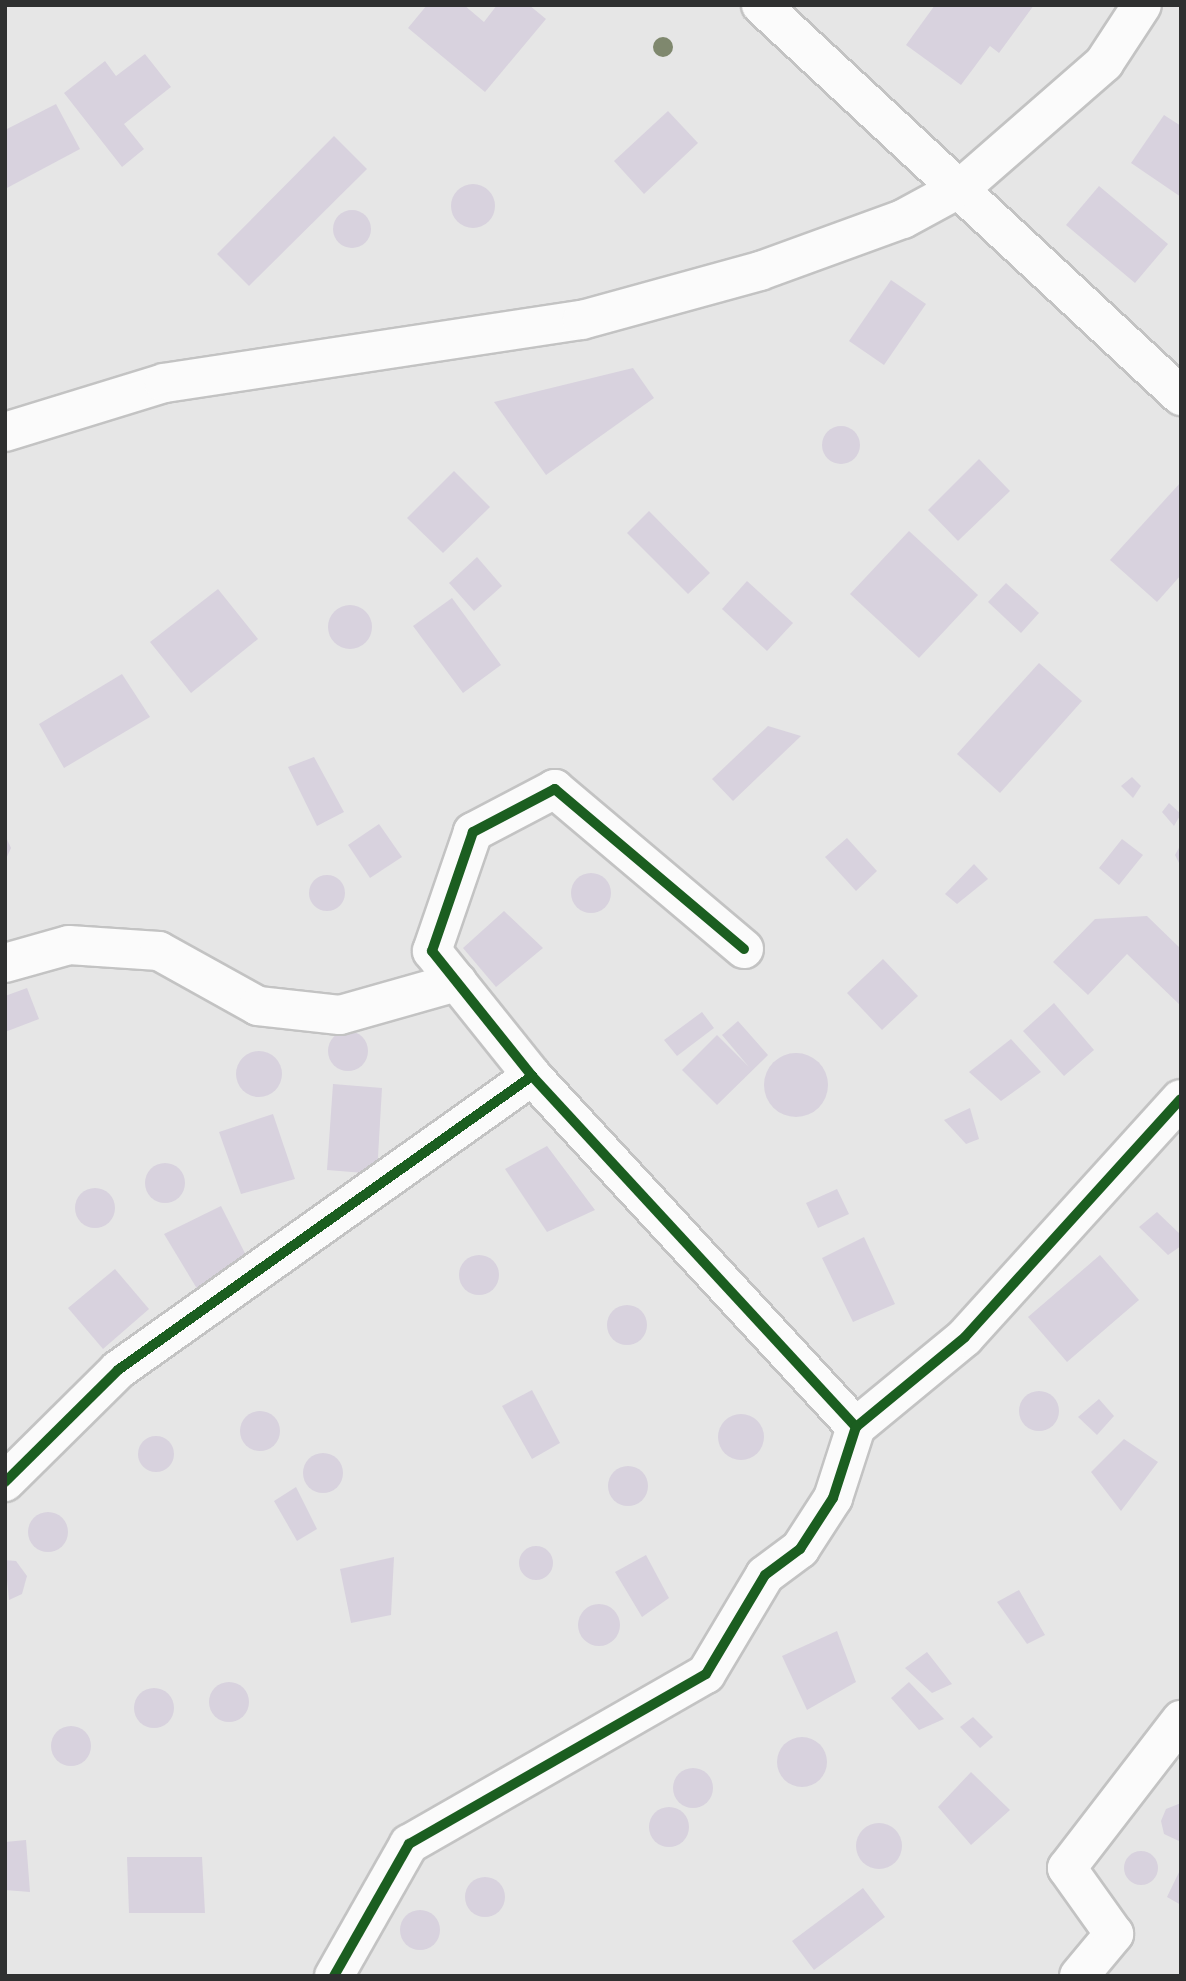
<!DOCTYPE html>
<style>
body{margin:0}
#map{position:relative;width:1186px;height:1981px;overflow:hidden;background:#e6e6e6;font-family:Ubuntu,sans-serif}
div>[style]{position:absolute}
.building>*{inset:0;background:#d8d2de}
.round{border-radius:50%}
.roads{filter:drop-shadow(2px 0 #c3c3c3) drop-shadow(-2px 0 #c3c3c3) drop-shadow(0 2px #c3c3c3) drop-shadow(0 -2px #c3c3c3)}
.minor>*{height:38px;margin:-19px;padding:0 19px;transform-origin:19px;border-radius:19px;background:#fbfbfb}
.major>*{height:38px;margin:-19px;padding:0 19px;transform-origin:19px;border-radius:19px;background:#fbfbfb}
.cycleway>*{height:10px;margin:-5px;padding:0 5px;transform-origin:5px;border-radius:5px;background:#1b5e20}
.trees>*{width:20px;height:20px;margin:-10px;border-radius:50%;background:#7f886e}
span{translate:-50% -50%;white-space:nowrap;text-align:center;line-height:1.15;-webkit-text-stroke:6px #fff;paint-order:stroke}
.frame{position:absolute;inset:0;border:7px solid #2f3030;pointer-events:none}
</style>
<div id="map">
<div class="building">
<div style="clip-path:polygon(427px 5px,464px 5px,484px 22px,497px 5px,529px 5px,546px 19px,485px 92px,408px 28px)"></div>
<div style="clip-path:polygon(935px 5px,1034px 5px,999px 53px,990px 46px,961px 85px,906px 45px)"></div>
<div style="clip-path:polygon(145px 54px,171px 87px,124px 124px,144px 149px,122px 167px,64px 93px,105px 61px,116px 76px)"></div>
<div style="clip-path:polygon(56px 104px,80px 149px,5px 189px,5px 130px)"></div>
<div style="clip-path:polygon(668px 111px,698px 143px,644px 194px,614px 161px)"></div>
<div style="clip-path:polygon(1164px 115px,1181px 126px,1181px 197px,1131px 163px)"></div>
<div style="clip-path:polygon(334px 136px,367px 169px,249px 286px,217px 254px)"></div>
<div class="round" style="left:451px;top:184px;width:44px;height:44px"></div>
<div style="clip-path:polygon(1099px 186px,1168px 244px,1135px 283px,1066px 225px)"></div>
<div class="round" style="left:333px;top:210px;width:38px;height:38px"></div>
<div style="clip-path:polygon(891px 280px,926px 304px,884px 365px,849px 341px)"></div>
<div style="clip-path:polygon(633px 368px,654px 398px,546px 475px,494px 402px)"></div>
<div class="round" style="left:822px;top:426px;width:38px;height:38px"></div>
<div style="clip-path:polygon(979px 459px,1010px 491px,958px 541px,928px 510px)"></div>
<div style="clip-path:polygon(454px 471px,490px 507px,443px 553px,407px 518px)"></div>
<div style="clip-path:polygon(1181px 482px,1181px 575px,1157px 602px,1110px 560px)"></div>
<div style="clip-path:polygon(649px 511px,710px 573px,688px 594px,627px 533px)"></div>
<div style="clip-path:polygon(909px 531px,978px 595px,919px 658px,850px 594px)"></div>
<div style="clip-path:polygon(477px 557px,502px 586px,474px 611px,449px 583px)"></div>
<div style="clip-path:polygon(747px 581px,793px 623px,767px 651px,722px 609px)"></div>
<div style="clip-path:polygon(1006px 583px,1039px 613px,1021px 633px,988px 602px)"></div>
<div style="clip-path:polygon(218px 589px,258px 639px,191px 693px,150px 642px)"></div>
<div style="clip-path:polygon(452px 598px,501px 665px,463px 693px,413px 626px)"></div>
<div class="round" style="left:328px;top:605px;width:44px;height:44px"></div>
<div style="clip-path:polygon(1039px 663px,1082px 701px,1000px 793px,957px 754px)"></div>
<div style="clip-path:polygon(122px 674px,150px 717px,64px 768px,39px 724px)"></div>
<div style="clip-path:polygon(768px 726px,801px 736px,733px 801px,712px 779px)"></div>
<div style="clip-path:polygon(314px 757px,344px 812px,317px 826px,288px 767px)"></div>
<div style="clip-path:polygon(1132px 777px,1141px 786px,1133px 798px,1121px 786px)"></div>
<div style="clip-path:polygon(1169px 803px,1181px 814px,1174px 826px,1162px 812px)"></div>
<div style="clip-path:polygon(379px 824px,402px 857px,370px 878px,348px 845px)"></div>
<div style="clip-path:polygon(5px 835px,11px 848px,5px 861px)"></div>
<div style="clip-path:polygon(847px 838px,877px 871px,856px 891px,825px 857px)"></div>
<div style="clip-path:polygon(1122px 839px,1143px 855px,1119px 885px,1099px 868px)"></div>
<div style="clip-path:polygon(1181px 844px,1181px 867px,1175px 855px)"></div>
<div style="clip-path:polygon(974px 864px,988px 879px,957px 904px,945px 894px)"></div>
<div class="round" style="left:571px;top:873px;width:40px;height:40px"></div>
<div class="round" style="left:309px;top:875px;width:36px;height:36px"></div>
<div style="clip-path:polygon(504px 911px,543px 948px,496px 987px,463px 948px)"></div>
<div style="clip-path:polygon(1147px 916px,1181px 949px,1181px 1006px,1127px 954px,1088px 995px,1053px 962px,1095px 919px)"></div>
<div style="clip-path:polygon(883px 959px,918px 996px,882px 1030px,847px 993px)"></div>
<div style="clip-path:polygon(27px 988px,39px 1019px,5px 1032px,5px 996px)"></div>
<div style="clip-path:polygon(1054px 1003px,1094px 1050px,1064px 1076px,1023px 1031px)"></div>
<div style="clip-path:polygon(702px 1012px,714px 1028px,677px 1056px,664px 1040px)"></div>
<div style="clip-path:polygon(738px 1021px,768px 1055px,717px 1105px,682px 1070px,717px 1035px,749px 1067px,722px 1035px)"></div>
<div class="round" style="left:328px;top:1031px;width:40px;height:40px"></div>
<div style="clip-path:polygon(1011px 1039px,1041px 1072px,1001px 1101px,969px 1072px)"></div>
<div class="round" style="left:236px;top:1051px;width:46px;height:46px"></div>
<div class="round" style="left:764px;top:1053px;width:64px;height:64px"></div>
<div style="clip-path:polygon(333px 1084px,382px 1088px,377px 1174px,327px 1170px)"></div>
<div style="clip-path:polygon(970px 1108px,979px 1139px,966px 1144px,944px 1120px)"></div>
<div style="clip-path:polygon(273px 1114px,295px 1179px,241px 1194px,219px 1132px)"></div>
<div style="clip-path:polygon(547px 1146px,595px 1210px,547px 1232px,505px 1169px)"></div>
<div class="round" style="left:145px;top:1163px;width:40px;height:40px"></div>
<div class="round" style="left:75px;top:1188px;width:40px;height:40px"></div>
<div style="clip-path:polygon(837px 1189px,849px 1214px,818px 1228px,806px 1203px)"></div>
<div style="clip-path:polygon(221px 1206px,251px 1265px,199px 1292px,164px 1234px)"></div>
<div style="clip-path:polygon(1157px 1212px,1181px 1235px,1181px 1246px,1168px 1255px,1139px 1227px)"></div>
<div style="clip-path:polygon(864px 1237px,895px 1304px,853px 1322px,822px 1258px)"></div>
<div style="clip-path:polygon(1100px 1255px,1139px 1300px,1067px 1362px,1028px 1317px)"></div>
<div class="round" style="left:459px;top:1255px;width:40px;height:40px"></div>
<div style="clip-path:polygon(115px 1269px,149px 1309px,103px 1349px,68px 1308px)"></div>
<div class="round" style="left:607px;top:1305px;width:40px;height:40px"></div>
<div style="clip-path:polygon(532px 1390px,560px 1443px,532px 1459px,502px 1406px)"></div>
<div class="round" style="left:1019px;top:1391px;width:40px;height:40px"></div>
<div style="clip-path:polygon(1099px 1399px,1114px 1416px,1097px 1435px,1078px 1417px)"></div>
<div class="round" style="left:240px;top:1411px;width:40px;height:40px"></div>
<div class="round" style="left:718px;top:1414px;width:46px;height:46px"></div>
<div class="round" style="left:138px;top:1436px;width:36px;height:36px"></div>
<div style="clip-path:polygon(1124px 1439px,1158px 1462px,1121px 1511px,1091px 1472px)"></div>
<div class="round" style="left:303px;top:1453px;width:40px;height:40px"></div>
<div class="round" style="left:608px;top:1466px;width:40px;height:40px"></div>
<div style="clip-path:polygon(296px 1487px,317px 1529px,297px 1541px,274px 1501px)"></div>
<div class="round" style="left:28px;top:1512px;width:40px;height:40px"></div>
<div class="round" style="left:519px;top:1546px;width:34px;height:34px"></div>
<div style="clip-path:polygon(646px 1555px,669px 1598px,642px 1617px,615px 1572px)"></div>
<div style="clip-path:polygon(394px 1557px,391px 1615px,351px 1623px,340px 1569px)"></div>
<div style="clip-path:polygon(5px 1560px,16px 1561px,27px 1576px,22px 1594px,9px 1600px)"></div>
<div style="clip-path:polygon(1019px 1590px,1045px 1635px,1027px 1644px,997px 1602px)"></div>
<div class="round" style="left:578px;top:1604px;width:42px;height:42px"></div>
<div style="clip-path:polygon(837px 1631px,856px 1682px,807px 1710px,782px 1656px)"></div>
<div style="clip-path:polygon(927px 1652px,952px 1684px,932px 1693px,905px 1668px)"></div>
<div style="clip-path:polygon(909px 1682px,944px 1719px,919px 1730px,891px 1698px)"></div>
<div class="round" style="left:209px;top:1682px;width:40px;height:40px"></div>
<div class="round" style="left:134px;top:1688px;width:40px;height:40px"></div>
<div style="clip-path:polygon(973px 1717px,993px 1737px,980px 1748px,960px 1727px)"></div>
<div class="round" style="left:51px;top:1726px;width:40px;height:40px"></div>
<div class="round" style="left:777px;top:1737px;width:50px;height:50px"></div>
<div class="round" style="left:673px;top:1768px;width:40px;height:40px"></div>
<div style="clip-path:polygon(971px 1772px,1010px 1810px,971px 1845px,938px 1807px)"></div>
<div style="clip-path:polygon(1181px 1803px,1181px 1842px,1164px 1834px,1161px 1821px,1166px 1809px)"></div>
<div class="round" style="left:649px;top:1807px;width:40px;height:40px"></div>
<div class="round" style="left:856px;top:1823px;width:46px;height:46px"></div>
<div style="clip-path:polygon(26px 1840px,30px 1892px,5px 1890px,5px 1842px)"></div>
<div class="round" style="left:1124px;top:1851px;width:34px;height:34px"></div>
<div style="clip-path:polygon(127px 1857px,202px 1857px,205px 1913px,129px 1913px)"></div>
<div style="clip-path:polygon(1181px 1868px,1181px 1905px,1167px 1897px)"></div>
<div class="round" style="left:465px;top:1877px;width:40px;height:40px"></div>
<div style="clip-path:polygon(863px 1888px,885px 1917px,814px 1970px,792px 1941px)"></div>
<div class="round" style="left:400px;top:1910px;width:40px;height:40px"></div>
</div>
<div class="roads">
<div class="minor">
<div style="left:761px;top:5px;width:574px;rotate:42.95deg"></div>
<div style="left:744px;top:949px;width:248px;rotate:-139.8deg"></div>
<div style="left:555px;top:789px;width:93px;rotate:152.3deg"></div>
<div style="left:473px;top:832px;width:126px;rotate:109deg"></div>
<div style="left:432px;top:951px;width:160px;rotate:51.3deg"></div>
<div style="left:532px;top:1076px;width:478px;rotate:47.3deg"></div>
<div style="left:5px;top:963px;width:66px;rotate:-15.7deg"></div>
<div style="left:69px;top:945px;width:90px;rotate:3.8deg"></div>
<div style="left:159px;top:951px;width:113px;rotate:29.1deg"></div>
<div style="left:258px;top:1006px;width:82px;rotate:6.3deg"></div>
<div style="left:340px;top:1015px;width:122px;rotate:-15.8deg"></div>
<div style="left:5px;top:1482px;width:159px;rotate:-44.7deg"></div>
<div style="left:118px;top:1370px;width:508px;rotate:-35.38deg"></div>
<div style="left:334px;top:1976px;width:152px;rotate:-60.4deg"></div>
<div style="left:409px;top:1844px;width:342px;rotate:-29.8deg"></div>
<div style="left:706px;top:1674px;width:115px;rotate:-59.2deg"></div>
<div style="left:765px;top:1575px;width:44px;rotate:-36.6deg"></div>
<div style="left:800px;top:1549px;width:61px;rotate:-57.1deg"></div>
<div style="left:833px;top:1498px;width:75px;rotate:-72.1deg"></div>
<div style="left:856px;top:1427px;width:141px;rotate:-39.5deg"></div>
<div style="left:965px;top:1337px;width:321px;rotate:-47.8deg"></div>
<div style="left:1079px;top:1976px;width:55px;rotate:-50.2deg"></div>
<div style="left:1114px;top:1934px;width:81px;rotate:-125.5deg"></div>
<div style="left:1067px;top:1868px;width:187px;rotate:-52.4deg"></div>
</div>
<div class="major">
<div style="left:5px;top:432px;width:166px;rotate:-17.1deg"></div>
<div style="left:164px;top:383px;width:423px;rotate:-8.6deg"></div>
<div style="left:582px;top:320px;width:185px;rotate:-15.4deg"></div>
<div style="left:760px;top:271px;width:152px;rotate:-20deg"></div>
<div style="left:903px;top:219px;width:67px;rotate:-28.5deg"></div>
<div style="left:962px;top:187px;width:189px;rotate:-41.1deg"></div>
<div style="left:1104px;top:63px;width:69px;rotate:-56.8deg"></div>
</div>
</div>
<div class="cycleway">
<div style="left:744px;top:949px;width:248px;rotate:-139.8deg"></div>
<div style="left:555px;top:789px;width:93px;rotate:152.3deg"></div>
<div style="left:473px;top:832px;width:126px;rotate:109deg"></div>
<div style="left:432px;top:951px;width:160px;rotate:51.3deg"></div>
<div style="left:532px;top:1076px;width:478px;rotate:47.3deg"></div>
<div style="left:5px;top:1482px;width:159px;rotate:-44.7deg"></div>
<div style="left:118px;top:1370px;width:508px;rotate:-35.38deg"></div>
<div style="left:334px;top:1976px;width:152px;rotate:-60.4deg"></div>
<div style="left:409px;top:1844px;width:342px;rotate:-29.8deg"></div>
<div style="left:706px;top:1674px;width:115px;rotate:-59.2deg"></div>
<div style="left:765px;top:1575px;width:44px;rotate:-36.6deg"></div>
<div style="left:800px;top:1549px;width:61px;rotate:-57.1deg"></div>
<div style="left:833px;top:1498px;width:75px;rotate:-72.1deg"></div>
<div style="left:856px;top:1427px;width:141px;rotate:-39.5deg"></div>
<div style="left:965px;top:1337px;width:321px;rotate:-47.8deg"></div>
</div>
<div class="trees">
<div style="left:663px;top:47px"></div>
</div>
<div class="frame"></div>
</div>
